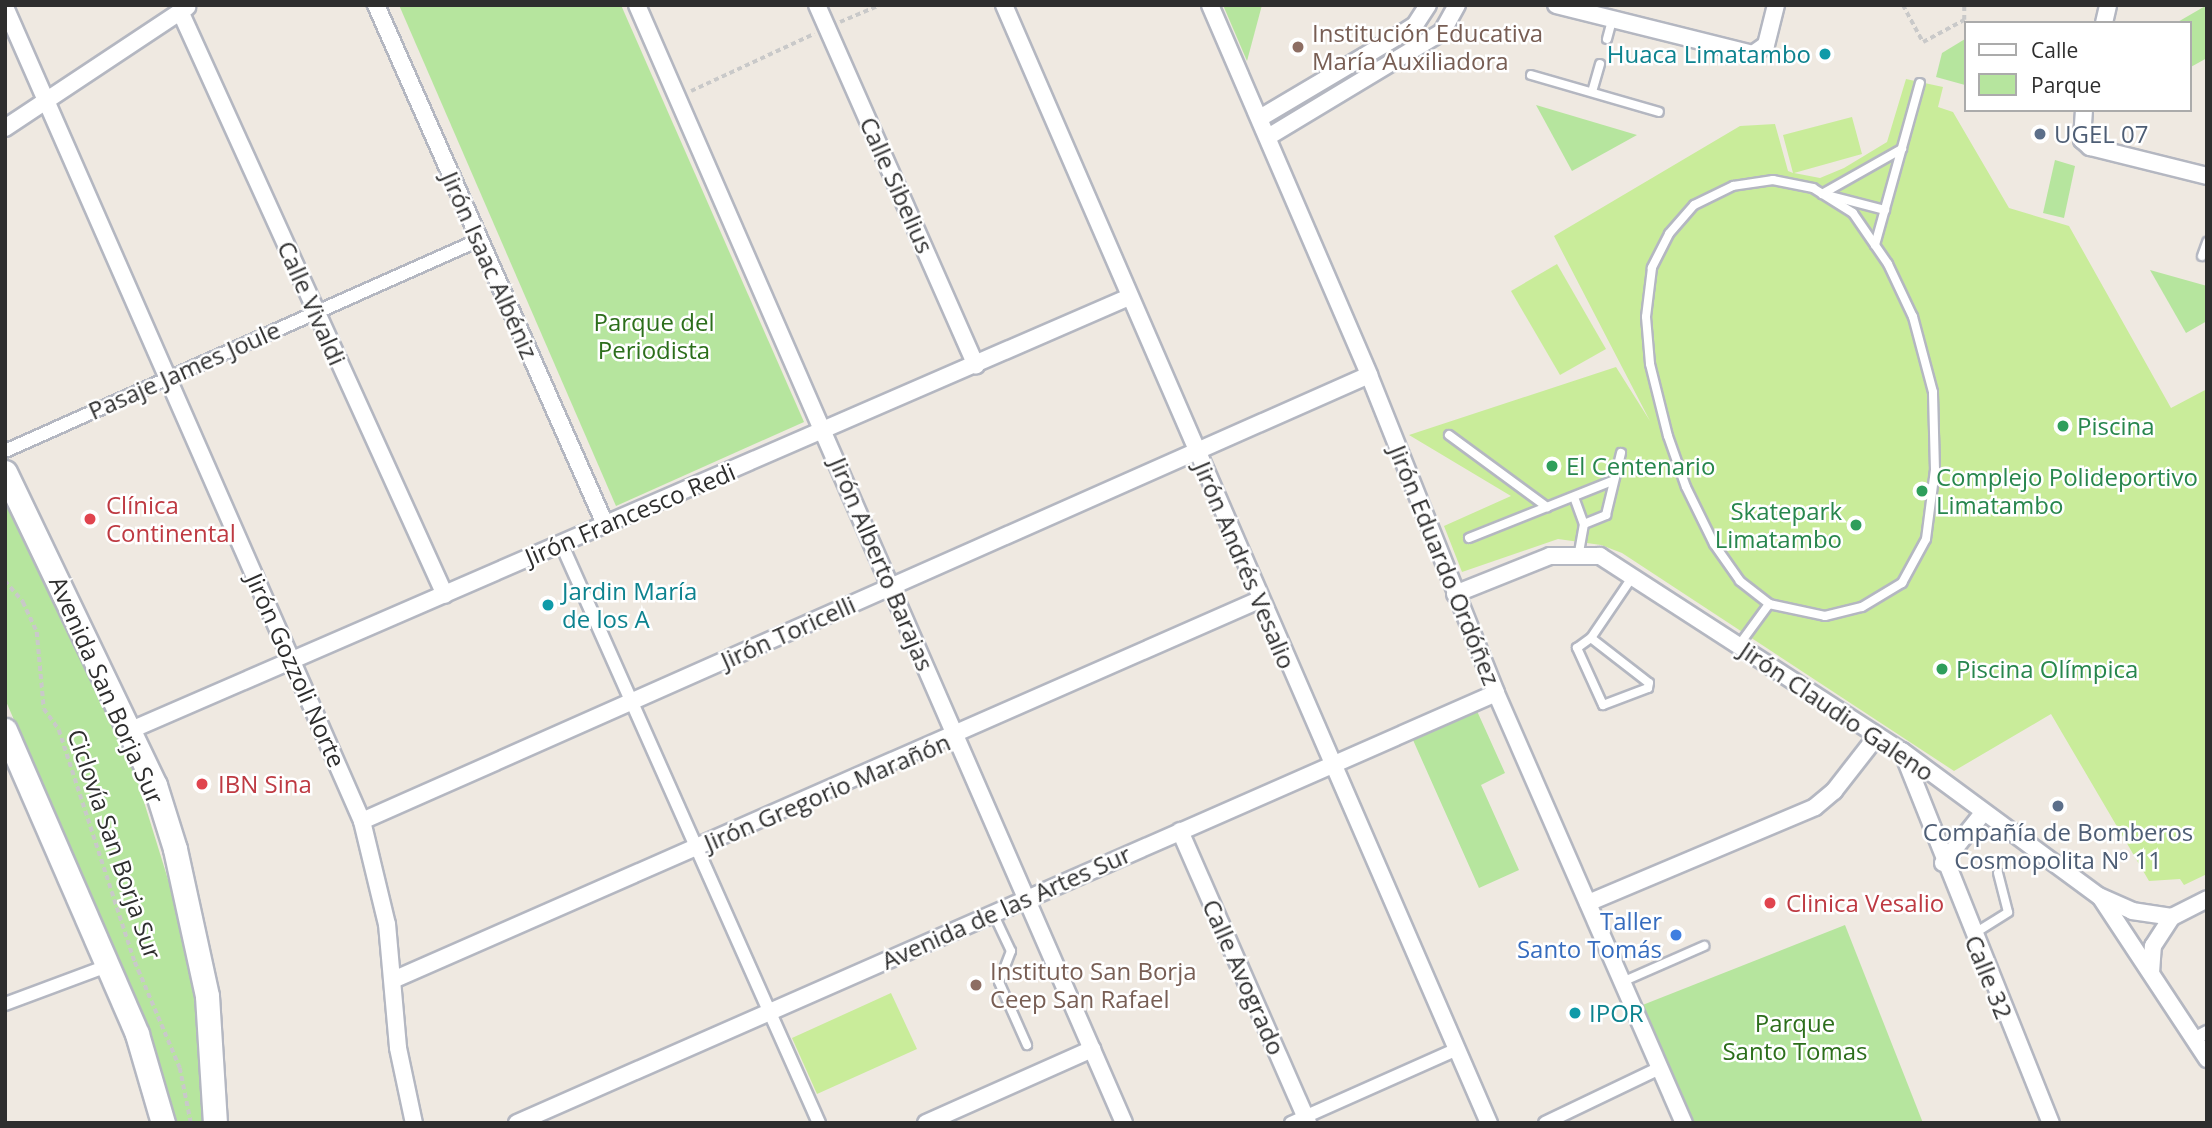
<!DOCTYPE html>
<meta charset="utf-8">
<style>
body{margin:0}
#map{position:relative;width:2212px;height:1128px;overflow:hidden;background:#efe9e1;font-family:"Open Sans",sans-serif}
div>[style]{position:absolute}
.green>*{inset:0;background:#b6e59e}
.pitch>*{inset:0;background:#c9ec9a}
.path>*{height:3.5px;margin-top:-1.75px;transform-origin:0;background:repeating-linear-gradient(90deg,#c9c9c9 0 5px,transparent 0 8.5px)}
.roads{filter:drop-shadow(2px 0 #b4b7c1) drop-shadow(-2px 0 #b4b7c1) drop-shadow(0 2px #b4b7c1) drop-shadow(0 -2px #b4b7c1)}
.service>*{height:8px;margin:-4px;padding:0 4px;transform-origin:4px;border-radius:4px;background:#fff}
.pedestrian>*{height:12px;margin:-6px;padding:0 6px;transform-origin:6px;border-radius:6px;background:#fff}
.minor>*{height:16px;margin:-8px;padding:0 8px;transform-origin:8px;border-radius:8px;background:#fff}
.secondary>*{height:23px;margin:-11.5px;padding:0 11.5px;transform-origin:11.5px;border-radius:11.5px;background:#fff}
.dots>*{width:19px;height:19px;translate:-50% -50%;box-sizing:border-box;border:4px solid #fff;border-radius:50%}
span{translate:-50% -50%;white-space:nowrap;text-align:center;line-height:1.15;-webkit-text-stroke:5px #fff;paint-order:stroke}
.education-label{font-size:24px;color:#785e54}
.left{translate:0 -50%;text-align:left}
.culture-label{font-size:24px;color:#0d838f}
.right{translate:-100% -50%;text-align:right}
.service-label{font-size:24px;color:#4e5e75}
.street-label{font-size:24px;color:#2e2e2e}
.park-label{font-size:24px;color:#2c6e1b}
.leisure-label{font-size:24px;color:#27864d}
.health-label{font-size:24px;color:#be3a42}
.shop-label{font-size:24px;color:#366cbe}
.frame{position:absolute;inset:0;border:7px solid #2e2e2e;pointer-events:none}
.legend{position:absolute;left:1964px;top:21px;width:228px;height:91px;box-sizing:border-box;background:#fff;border:2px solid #ababab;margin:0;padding:9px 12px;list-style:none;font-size:21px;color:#2e2e2e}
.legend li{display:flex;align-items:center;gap:14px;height:35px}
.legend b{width:35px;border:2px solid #ababab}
</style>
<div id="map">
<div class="green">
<div style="clip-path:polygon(399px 5px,621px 5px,804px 422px,616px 506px)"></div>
<div style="clip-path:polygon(1223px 5px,1262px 5px,1247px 61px)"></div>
<div style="clip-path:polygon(2207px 5px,2207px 58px,2189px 68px,2189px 23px,2176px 23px)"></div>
<div style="clip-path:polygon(1965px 39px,1965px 85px,1936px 77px,1942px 53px)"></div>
<div style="clip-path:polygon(1536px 105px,1637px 135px,1572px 171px)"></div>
<div style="clip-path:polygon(2055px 160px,2075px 166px,2064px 218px,2043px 213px)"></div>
<div style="clip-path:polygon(2150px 270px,2207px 286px,2207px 321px,2186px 333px)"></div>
<div style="clip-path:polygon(5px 497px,136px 776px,192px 957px,206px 1123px,173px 1123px,91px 899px,5px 699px)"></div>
<div style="clip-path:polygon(1477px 711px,1505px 773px,1481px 785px,1519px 870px,1479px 888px,1413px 740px)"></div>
<div style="clip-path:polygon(1845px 925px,1923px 1123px,1691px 1123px,1640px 1006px)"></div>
</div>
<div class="pitch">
<div style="clip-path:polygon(1906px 79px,1943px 87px,1938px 107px,1953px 112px,2009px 208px,2069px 226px,2171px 408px,2207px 389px,2207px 874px,2184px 885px,2180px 879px,2149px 881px,2051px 714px,1954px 771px,1622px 553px,1601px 545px,1558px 539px,1462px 572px,1444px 526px,1511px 496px,1409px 435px,1616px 367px,1650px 421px,1554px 236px,1740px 126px,1775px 124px,1788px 171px,1793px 173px,1783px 135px,1852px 117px,1862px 154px,1794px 173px,1820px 178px,1844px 168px,1887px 142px)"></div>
<div style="clip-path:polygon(1557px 264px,1606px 349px,1560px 375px,1511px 291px)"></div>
<div style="clip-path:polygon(891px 993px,917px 1049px,817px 1094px,792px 1038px)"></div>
</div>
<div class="path">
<div style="left:1903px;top:5px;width:42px;rotate:61.6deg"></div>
<div style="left:1923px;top:42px;width:47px;rotate:-28.2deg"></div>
<div style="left:1964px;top:20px;width:15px;rotate:-90deg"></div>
<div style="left:840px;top:22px;width:43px;rotate:-23deg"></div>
<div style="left:691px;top:91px;width:136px;rotate:-24.9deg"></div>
<div style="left:5px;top:581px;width:28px;rotate:49deg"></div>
<div style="left:23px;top:602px;width:33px;rotate:65deg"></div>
<div style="left:37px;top:632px;width:77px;rotate:84.8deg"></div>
<div style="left:44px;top:709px;width:26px;rotate:54deg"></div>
<div style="left:59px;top:730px;width:244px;rotate:71.9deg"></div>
<div style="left:135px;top:962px;width:115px;rotate:67deg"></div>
<div style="left:180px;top:1068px;width:56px;rotate:78.7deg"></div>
</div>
<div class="roads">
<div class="service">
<div style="left:1607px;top:39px;width:20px;rotate:-75deg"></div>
<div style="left:1531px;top:75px;width:133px;rotate:16.1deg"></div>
<div style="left:1592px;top:92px;width:29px;rotate:-74deg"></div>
<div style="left:1822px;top:194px;width:92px;rotate:-29.4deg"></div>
<div style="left:1831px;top:196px;width:56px;rotate:14.5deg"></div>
<div style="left:1875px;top:245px;width:168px;rotate:-74.5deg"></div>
<div style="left:2202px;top:256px;width:15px;rotate:-70deg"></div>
<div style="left:1449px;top:435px;width:122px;rotate:36.3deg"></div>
<div style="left:1574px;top:497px;width:29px;rotate:70deg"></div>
<div style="left:1584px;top:524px;width:29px;rotate:100deg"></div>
<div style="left:1584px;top:524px;width:24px;rotate:-22deg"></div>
<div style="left:1606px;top:515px;width:64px;rotate:-76.4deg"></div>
<div style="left:1469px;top:538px;width:154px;rotate:-21.7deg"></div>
<div style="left:1591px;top:638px;width:73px;rotate:37.8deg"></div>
<div style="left:1649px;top:683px;width:5px;rotate:101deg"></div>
<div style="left:1648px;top:688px;width:48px;rotate:159.3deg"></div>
<div style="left:1603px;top:705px;width:63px;rotate:-114.5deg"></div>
<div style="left:1577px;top:648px;width:17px;rotate:-36deg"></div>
<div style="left:1591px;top:638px;width:75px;rotate:-55.9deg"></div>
<div style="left:1739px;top:645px;width:51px;rotate:-53.8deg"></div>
<div style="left:1769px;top:604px;width:57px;rotate:12.1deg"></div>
<div style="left:1825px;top:616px;width:38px;rotate:-14deg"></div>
<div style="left:1862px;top:607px;width:47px;rotate:-31deg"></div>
<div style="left:1902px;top:583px;width:50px;rotate:-61.4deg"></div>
<div style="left:1926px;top:539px;width:70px;rotate:-82.6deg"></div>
<div style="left:1935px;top:470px;width:78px;rotate:-91.5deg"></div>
<div style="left:1933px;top:392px;width:78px;rotate:-104.9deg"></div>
<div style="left:1913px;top:317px;width:59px;rotate:-115.3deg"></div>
<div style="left:1888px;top:264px;width:62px;rotate:-124.5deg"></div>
<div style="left:1853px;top:213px;width:47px;rotate:-148deg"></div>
<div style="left:1813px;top:188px;width:41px;rotate:-168.7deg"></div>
<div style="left:1773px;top:180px;width:40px;rotate:171.5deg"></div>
<div style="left:1733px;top:186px;width:43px;rotate:154deg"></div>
<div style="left:1694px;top:205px;width:38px;rotate:131deg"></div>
<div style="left:1669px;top:234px;width:38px;rotate:117deg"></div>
<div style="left:1652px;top:268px;width:49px;rotate:97deg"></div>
<div style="left:1646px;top:317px;width:47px;rotate:85.1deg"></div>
<div style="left:1650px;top:364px;width:74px;rotate:76deg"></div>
<div style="left:1668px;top:436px;width:54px;rotate:70.6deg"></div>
<div style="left:1686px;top:487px;width:64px;rotate:63.8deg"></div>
<div style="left:1714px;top:544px;width:45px;rotate:54.9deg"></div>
<div style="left:1740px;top:581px;width:37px;rotate:38deg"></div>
<div style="left:993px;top:913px;width:42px;rotate:64.7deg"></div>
<div style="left:1011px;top:951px;width:33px;rotate:111deg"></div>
<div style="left:999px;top:982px;width:69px;rotate:66deg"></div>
<div style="left:1975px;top:933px;width:39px;rotate:-32deg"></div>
<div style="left:2008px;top:912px;width:40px;rotate:-104.4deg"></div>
<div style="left:1622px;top:982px;width:90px;rotate:-23.7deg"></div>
</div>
<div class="pedestrian">
<div style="left:5px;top:451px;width:519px;rotate:-24deg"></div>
<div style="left:561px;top:543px;width:635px;rotate:66.02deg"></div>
<div style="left:5px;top:1004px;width:109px;rotate:-20.4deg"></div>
<div style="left:2194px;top:1039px;width:15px;rotate:-28deg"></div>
<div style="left:1291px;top:1123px;width:182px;rotate:-24deg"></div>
<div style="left:1545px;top:1123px;width:127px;rotate:-25.6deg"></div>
</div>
<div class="minor">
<div style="left:376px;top:5px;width:567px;rotate:66.19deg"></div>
<div style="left:637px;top:5px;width:1219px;rotate:66.46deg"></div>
<div style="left:817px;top:5px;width:394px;rotate:66.2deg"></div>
<div style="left:1004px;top:5px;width:1219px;rotate:66.55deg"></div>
<div style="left:1210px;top:5px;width:403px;rotate:66.7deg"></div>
<div style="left:1369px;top:375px;width:342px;rotate:68.2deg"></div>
<div style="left:1496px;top:693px;width:469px;rotate:66.4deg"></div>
<div style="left:1556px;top:5px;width:203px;rotate:14deg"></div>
<div style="left:1753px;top:54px;width:16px;rotate:-35deg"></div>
<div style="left:1766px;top:45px;width:41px;rotate:-76deg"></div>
<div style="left:5px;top:7px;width:889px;rotate:66.32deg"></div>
<div style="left:362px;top:821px;width:106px;rotate:76.4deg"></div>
<div style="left:387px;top:924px;width:124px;rotate:84.9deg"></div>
<div style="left:398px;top:1048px;width:77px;rotate:78deg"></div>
<div style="left:180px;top:11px;width:641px;rotate:65.59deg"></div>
<div style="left:2104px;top:23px;width:18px;rotate:-77deg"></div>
<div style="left:2084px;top:110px;width:30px;rotate:94deg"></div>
<div style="left:2082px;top:140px;width:11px;rotate:41deg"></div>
<div style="left:2090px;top:147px;width:121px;rotate:13.9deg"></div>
<div style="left:1260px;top:118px;width:161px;rotate:-30.7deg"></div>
<div style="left:1398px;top:36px;width:20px;rotate:-33deg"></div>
<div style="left:1415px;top:25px;width:24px;rotate:-57deg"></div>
<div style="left:5px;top:128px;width:219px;rotate:-33.6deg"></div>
<div style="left:1268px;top:137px;width:203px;rotate:-31.1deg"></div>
<div style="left:1442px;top:32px;width:31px;rotate:-61deg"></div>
<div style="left:1455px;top:594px;width:102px;rotate:-21.8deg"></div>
<div style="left:1550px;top:556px;width:50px"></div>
<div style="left:1600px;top:556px;width:359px;rotate:32.9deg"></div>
<div style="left:1902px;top:751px;width:245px;rotate:36.4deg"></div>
<div style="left:2099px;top:896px;width:36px;rotate:24deg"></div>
<div style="left:2132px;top:911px;width:40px;rotate:8.5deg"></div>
<div style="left:2172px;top:917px;width:39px;rotate:-27deg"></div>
<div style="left:131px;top:730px;width:1088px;rotate:-23.45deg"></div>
<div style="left:1902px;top:751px;width:401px;rotate:68.2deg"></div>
<div style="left:362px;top:821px;width:1101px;rotate:-23.89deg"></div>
<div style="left:1180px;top:831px;width:319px;rotate:66.3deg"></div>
<div style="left:1943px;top:863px;width:64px;rotate:-51.3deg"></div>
<div style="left:2101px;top:898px;width:193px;rotate:56.6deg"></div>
<div style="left:1588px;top:903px;width:246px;rotate:-22.9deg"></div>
<div style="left:1815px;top:807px;width:25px;rotate:-40deg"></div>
<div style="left:1834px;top:791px;width:70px;rotate:-52deg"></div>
<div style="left:2151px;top:973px;width:27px;rotate:-86deg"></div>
<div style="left:2153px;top:946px;width:35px;rotate:-57deg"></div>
<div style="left:393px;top:980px;width:946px;rotate:-23.69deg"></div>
<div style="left:517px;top:1123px;width:1069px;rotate:-23.71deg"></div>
<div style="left:926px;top:1123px;width:182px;rotate:-24deg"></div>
</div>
<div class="secondary">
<div style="left:5px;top:472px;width:347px;rotate:64.4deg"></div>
<div style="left:155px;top:785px;width:67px;rotate:72.6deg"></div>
<div style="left:175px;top:849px;width:150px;rotate:77.7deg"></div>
<div style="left:207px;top:996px;width:127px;rotate:86.4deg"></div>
<div style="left:5px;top:730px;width:331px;rotate:66.5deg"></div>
<div style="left:137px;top:1034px;width:93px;rotate:73.7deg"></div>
</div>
</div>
<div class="dots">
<div style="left:1298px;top:47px;background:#8d6e63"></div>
<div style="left:1825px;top:54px;background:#0f9aa8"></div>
<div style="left:2040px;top:134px;background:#5c6f8a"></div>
<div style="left:2063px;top:426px;background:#2e9e5b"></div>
<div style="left:1552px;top:466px;background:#2e9e5b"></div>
<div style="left:1922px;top:491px;background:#2e9e5b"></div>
<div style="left:90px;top:519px;background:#e0444e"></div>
<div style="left:1856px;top:525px;background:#2e9e5b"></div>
<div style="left:548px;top:605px;background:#0f9aa8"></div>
<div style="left:1942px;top:669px;background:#2e9e5b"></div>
<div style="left:202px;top:784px;background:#e0444e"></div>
<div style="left:2058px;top:806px;background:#5c6f8a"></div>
<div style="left:1770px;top:903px;background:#e0444e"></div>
<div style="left:1676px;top:935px;background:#3f7fe0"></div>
<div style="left:976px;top:985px;background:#8d6e63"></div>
<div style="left:1575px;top:1013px;background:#0f9aa8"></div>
</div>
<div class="education-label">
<span class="left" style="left:1312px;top:47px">Institución Educativa<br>María Auxiliadora</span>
<span class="left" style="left:990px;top:985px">Instituto San Borja<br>Ceep San Rafael</span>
</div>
<div class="culture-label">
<span class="right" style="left:1811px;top:54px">Huaca Limatambo</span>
<span class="left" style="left:562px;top:605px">Jardin María<br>de los A</span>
<span class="left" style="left:1589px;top:1013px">IPOR</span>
</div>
<div class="service-label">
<span class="left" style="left:2054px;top:134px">UGEL 07</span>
<span style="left:2058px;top:846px">Compañía de Bomberos<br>Cosmopolita Nº 11</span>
</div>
<div class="street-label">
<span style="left:897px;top:185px;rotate:66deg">Calle Sibelius</span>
<span style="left:490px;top:265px;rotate:66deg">Jirón Isaac Albéniz</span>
<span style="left:312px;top:303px;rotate:66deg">Calle Vivaldi</span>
<span style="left:184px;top:370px;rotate:-24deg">Pasaje James Joule</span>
<span style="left:630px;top:514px;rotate:-23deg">Jirón Francesco Redi</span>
<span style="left:882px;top:564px;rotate:67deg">Jirón Alberto Barajas</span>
<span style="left:1245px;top:565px;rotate:67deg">Jirón Andrés Vesalio</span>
<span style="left:1445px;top:565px;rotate:68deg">Jirón Eduardo Ordóñez</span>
<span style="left:788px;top:632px;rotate:-24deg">Jirón Toricelli</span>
<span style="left:296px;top:670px;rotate:66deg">Jirón Gozzoli Norte</span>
<span style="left:107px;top:690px;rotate:66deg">Avenida San Borja Sur</span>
<span style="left:1837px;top:711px;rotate:34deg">Jirón Claudio Galeno</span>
<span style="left:827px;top:792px;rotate:-23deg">Jirón Gregorio Marañón</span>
<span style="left:115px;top:844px;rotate:71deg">Ciclovía San Borja Sur</span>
<span style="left:1006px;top:907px;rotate:-24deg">Avenida de las Artes Sur</span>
<span style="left:1244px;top:977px;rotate:66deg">Calle Avogrado</span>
<span style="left:1989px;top:977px;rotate:68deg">Calle 32</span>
</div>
<div class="park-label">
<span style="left:654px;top:336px">Parque del<br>Periodista</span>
<span style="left:1795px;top:1037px">Parque<br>Santo Tomas</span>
</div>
<div class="leisure-label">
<span class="left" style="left:2077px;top:426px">Piscina</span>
<span class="left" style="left:1566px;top:466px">El Centenario</span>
<span class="left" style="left:1936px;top:491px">Complejo Polideportivo<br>Limatambo</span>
<span class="right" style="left:1842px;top:525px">Skatepark<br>Limatambo</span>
<span class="left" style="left:1956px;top:669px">Piscina Olímpica</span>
</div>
<div class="health-label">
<span class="left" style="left:106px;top:519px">Clínica<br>Continental</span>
<span class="left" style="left:218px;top:784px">IBN Sina</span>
<span class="left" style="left:1786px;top:903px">Clinica Vesalio</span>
</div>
<div class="shop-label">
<span class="right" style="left:1662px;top:935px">Taller<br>Santo Tomás</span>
</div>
<div class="frame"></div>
<ul class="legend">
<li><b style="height:9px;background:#fff"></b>Calle</li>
<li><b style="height:19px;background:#b6e59e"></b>Parque</li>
</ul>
</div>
